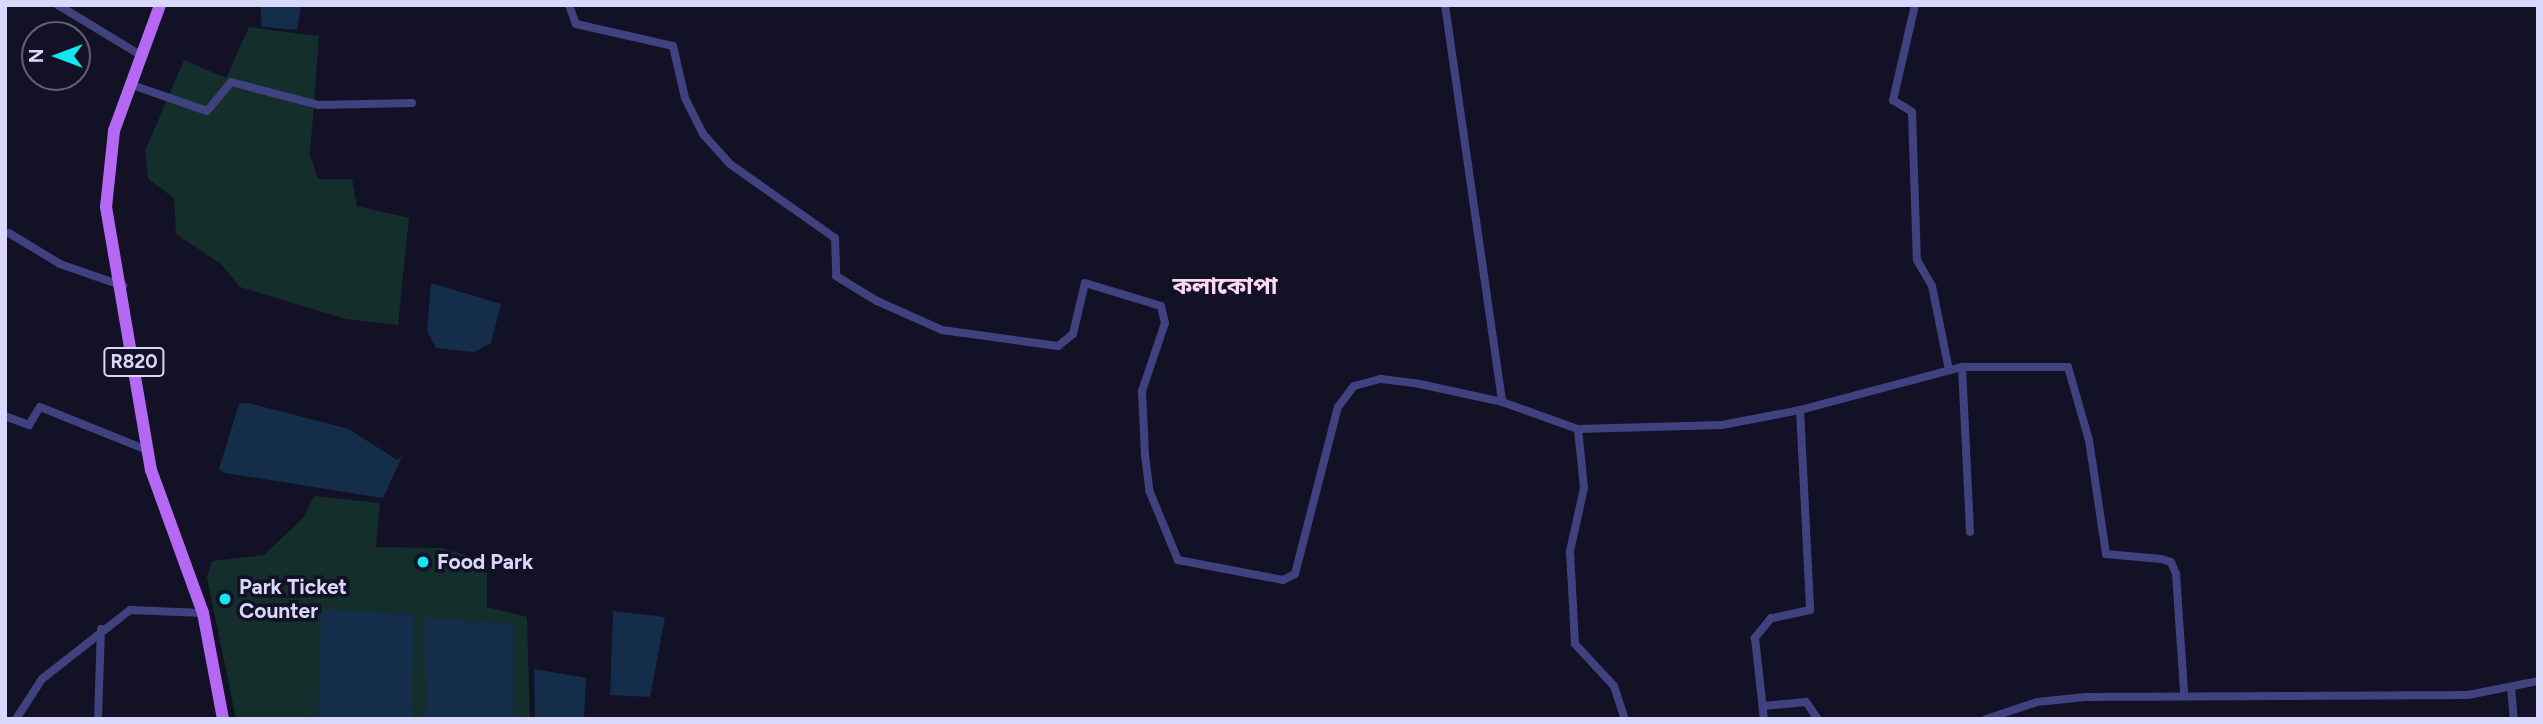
<!DOCTYPE html>
<meta charset="utf-8">
<style>
body{margin:0}
#map{position:relative;width:2543px;height:724px;overflow:hidden;background:#131125;font-family:Figtree,"Noto Sans Bengali",sans-serif}
div>[style]{position:absolute}
.green>*{inset:0;background:#142e2b}
.water>*{inset:0;background:#142d4b}
.minor>*{height:8px;margin:-4px;padding:0 4px;transform-origin:4px;border-radius:4px;background:#404280}
.primary>*{height:12px;margin:-6px;padding:0 6px;transform-origin:6px;border-radius:6px;background:#b568f3}
.dots>*{width:19px;height:19px;translate:-50% -50%;box-sizing:border-box;border:4px solid #131125;border-radius:50%}
span{translate:-50% -50%;white-space:nowrap;text-align:center;line-height:1.15;-webkit-text-stroke:7px #131125;paint-order:stroke}
.shield-label span{padding:2px 5px;background:#131125;border:2px solid;border-radius:5px;-webkit-text-stroke-width:0}
.shield-label{font-size:19px;color:#d9d8fc;font-weight:700}
.poi-label{font-size:21px;color:#d9d8fc;font-weight:700}
.left{translate:0 -50%;text-align:left}
.quarter-label{font-size:24px;color:#fcd9f2;font-weight:700}
.frame{position:absolute;inset:0;border:7px solid #d9d8fc;pointer-events:none}
.north{position:absolute;left:21px;top:21px;width:70px;height:70px;box-sizing:border-box;background:#131125;border:2px solid #62617b;border-radius:50%;rotate:270deg;font-size:19px;font-weight:700;line-height:28px;text-align:center;color:#d9d8fc}
.north::after{content:'';display:block;margin:auto;width:24px;height:32px;background:#13e6ec;clip-path:polygon(50% 0,100% 100%,50% 72%,0 100%)}
</style>
<div id="map">
<div class="green">
<div style="clip-path:polygon(249px 27px,319px 36px,310px 155px,318px 179px,352px 179px,357px 206px,409px 218px,398px 325px,346px 319px,240px 287px,221px 264px,176px 234px,174px 198px,148px 179px,145px 151px,184px 60px,226px 78px)"></div>
<div style="clip-path:polygon(314px 496px,380px 503px,376px 547px,442px 548px,487px 561px,487px 607px,527px 617px,530px 719px,236px 719px,207px 577px,212px 561px,264px 555px,303px 518px)"></div>
</div>
<div class="water">
<div style="clip-path:polygon(260px 5px,301px 5px,297px 30px,262px 27px)"></div>
<div style="clip-path:polygon(431px 283px,501px 304px,491px 343px,474px 352px,436px 348px,427px 331px)"></div>
<div style="clip-path:polygon(248px 403px,349px 429px,397px 460px,402px 456px,383px 498px,225px 473px,219px 469px,239px 404px)"></div>
<div style="clip-path:polygon(321px 610px,414px 614px,411px 719px,318px 719px)"></div>
<div style="clip-path:polygon(613px 611px,665px 617px,650px 697px,610px 695px)"></div>
<div style="clip-path:polygon(424px 618px,513px 624px,514px 719px,426px 719px)"></div>
<div style="clip-path:polygon(534px 669px,586px 678px,584px 719px,535px 719px)"></div>
</div>
<div class="minor">
<div style="left:58px;top:5px;width:98px;rotate:31.3deg"></div>
<div style="left:569px;top:5px;width:20px;rotate:70deg"></div>
<div style="left:576px;top:24px;width:99px;rotate:12.8deg"></div>
<div style="left:673px;top:46px;width:53px;rotate:77deg"></div>
<div style="left:685px;top:98px;width:40px;rotate:63.4deg"></div>
<div style="left:703px;top:134px;width:40px;rotate:48deg"></div>
<div style="left:730px;top:164px;width:128px;rotate:35.2deg"></div>
<div style="left:835px;top:238px;width:38px;rotate:88deg"></div>
<div style="left:836px;top:276px;width:48px;rotate:31.4deg"></div>
<div style="left:877px;top:301px;width:71px;rotate:24deg"></div>
<div style="left:942px;top:330px;width:117px;rotate:7.9deg"></div>
<div style="left:1058px;top:346px;width:19px;rotate:-39deg"></div>
<div style="left:1073px;top:334px;width:52px;rotate:-76.8deg"></div>
<div style="left:1085px;top:283px;width:79px;rotate:16.8deg"></div>
<div style="left:1161px;top:306px;width:17px;rotate:77deg"></div>
<div style="left:1165px;top:323px;width:72px;rotate:108.7deg"></div>
<div style="left:1142px;top:391px;width:64px;rotate:87.3deg"></div>
<div style="left:1145px;top:455px;width:35px;rotate:83deg"></div>
<div style="left:1149px;top:490px;width:76px;rotate:67.5deg"></div>
<div style="left:1178px;top:560px;width:107px;rotate:10.8deg"></div>
<div style="left:1283px;top:580px;width:13px;rotate:-27deg"></div>
<div style="left:1295px;top:574px;width:172px;rotate:-75.6deg"></div>
<div style="left:1338px;top:407px;width:26px;rotate:-53deg"></div>
<div style="left:1354px;top:386px;width:28px;rotate:-15deg"></div>
<div style="left:1381px;top:379px;width:34px;rotate:7deg"></div>
<div style="left:1415px;top:383px;width:89px;rotate:12.3deg"></div>
<div style="left:1445px;top:5px;width:401px;rotate:81.8deg"></div>
<div style="left:1502px;top:402px;width:81px;rotate:19.6deg"></div>
<div style="left:1578px;top:429px;width:59px;rotate:84.2deg"></div>
<div style="left:1584px;top:488px;width:65px;rotate:102.5deg"></div>
<div style="left:1570px;top:551px;width:93px;rotate:86.9deg"></div>
<div style="left:1575px;top:644px;width:57px;rotate:47.1deg"></div>
<div style="left:1614px;top:686px;width:35px;rotate:72deg"></div>
<div style="left:1915px;top:5px;width:98px;rotate:103deg"></div>
<div style="left:1893px;top:100px;width:22px;rotate:32deg"></div>
<div style="left:1912px;top:112px;width:148px;rotate:88.1deg"></div>
<div style="left:1917px;top:260px;width:30px;rotate:60deg"></div>
<div style="left:1932px;top:286px;width:86px;rotate:78.6deg"></div>
<div style="left:132px;top:85px;width:79px;rotate:19.1deg"></div>
<div style="left:207px;top:111px;width:38px;rotate:-50deg"></div>
<div style="left:231px;top:82px;width:90px;rotate:14.8deg"></div>
<div style="left:318px;top:105px;width:94px;rotate:-1.2deg"></div>
<div style="left:9px;top:233px;width:60px;rotate:31.3deg"></div>
<div style="left:60px;top:264px;width:67px;rotate:19.2deg"></div>
<div style="left:1962px;top:367px;width:165px;rotate:87.2deg"></div>
<div style="left:1800px;top:410px;width:168px;rotate:-14.9deg"></div>
<div style="left:1962px;top:367px;width:106px"></div>
<div style="left:2068px;top:367px;width:76px;rotate:74deg"></div>
<div style="left:2089px;top:440px;width:115px;rotate:81.5deg"></div>
<div style="left:2106px;top:554px;width:55px;rotate:5.2deg"></div>
<div style="left:2161px;top:559px;width:10px;rotate:17deg"></div>
<div style="left:2171px;top:562px;width:13px;rotate:67deg"></div>
<div style="left:2176px;top:574px;width:118px;rotate:86.1deg"></div>
<div style="left:5px;top:416px;width:26px;rotate:21deg"></div>
<div style="left:29px;top:425px;width:21px;rotate:-59deg"></div>
<div style="left:40px;top:407px;width:115px;rotate:21.9deg"></div>
<div style="left:1578px;top:429px;width:144px;rotate:-1.6deg"></div>
<div style="left:1722px;top:425px;width:79px;rotate:-10.9deg"></div>
<div style="left:1800px;top:410px;width:200px;rotate:87.1deg"></div>
<div style="left:1810px;top:610px;width:40px;rotate:168deg"></div>
<div style="left:1771px;top:618px;width:26px;rotate:129deg"></div>
<div style="left:1755px;top:638px;width:81px;rotate:83.7deg"></div>
<div style="left:2511px;top:687px;width:32px;rotate:85deg"></div>
<div style="left:1763px;top:706px;width:43px;rotate:-5.3deg"></div>
<div style="left:1806px;top:702px;width:21px;rotate:55deg"></div>
<div style="left:16px;top:719px;width:48px;rotate:-57deg"></div>
<div style="left:42px;top:679px;width:112px;rotate:-38.1deg"></div>
<div style="left:130px;top:610px;width:73px;rotate:2.4deg"></div>
<div style="left:98px;top:719px;width:90px;rotate:-88.1deg"></div>
<div style="left:1986px;top:719px;width:54px;rotate:-18.4deg"></div>
<div style="left:2037px;top:702px;width:49px;rotate:-5.8deg"></div>
<div style="left:2086px;top:697px;width:382px;rotate:-0.3deg"></div>
<div style="left:2468px;top:695px;width:71px;rotate:-11.3deg"></div>
</div>
<div class="primary">
<div style="left:160px;top:5px;width:134px;rotate:110.1deg"></div>
<div style="left:114px;top:131px;width:76px;rotate:96deg"></div>
<div style="left:106px;top:207px;width:267px;rotate:80.3deg"></div>
<div style="left:151px;top:470px;width:152px;rotate:70deg"></div>
<div style="left:203px;top:613px;width:108px;rotate:79.3deg"></div>
</div>
<div class="dots">
<div style="left:423px;top:562px;background:#13e6ec"></div>
<div style="left:225px;top:599px;background:#13e6ec"></div>
</div>
<div class="shield-label">
<span style="left:134px;top:362px">R820</span>
</div>
<div class="poi-label">
<span class="left" style="left:437px;top:562px">Food Park</span>
<span class="left" style="left:239px;top:599px">Park Ticket<br>Counter</span>
</div>
<div class="quarter-label">
<span style="left:1225px;top:286px">কলাকোপা</span>
</div>
<div class="frame"></div>
<div class="north">N</div>
</div>
